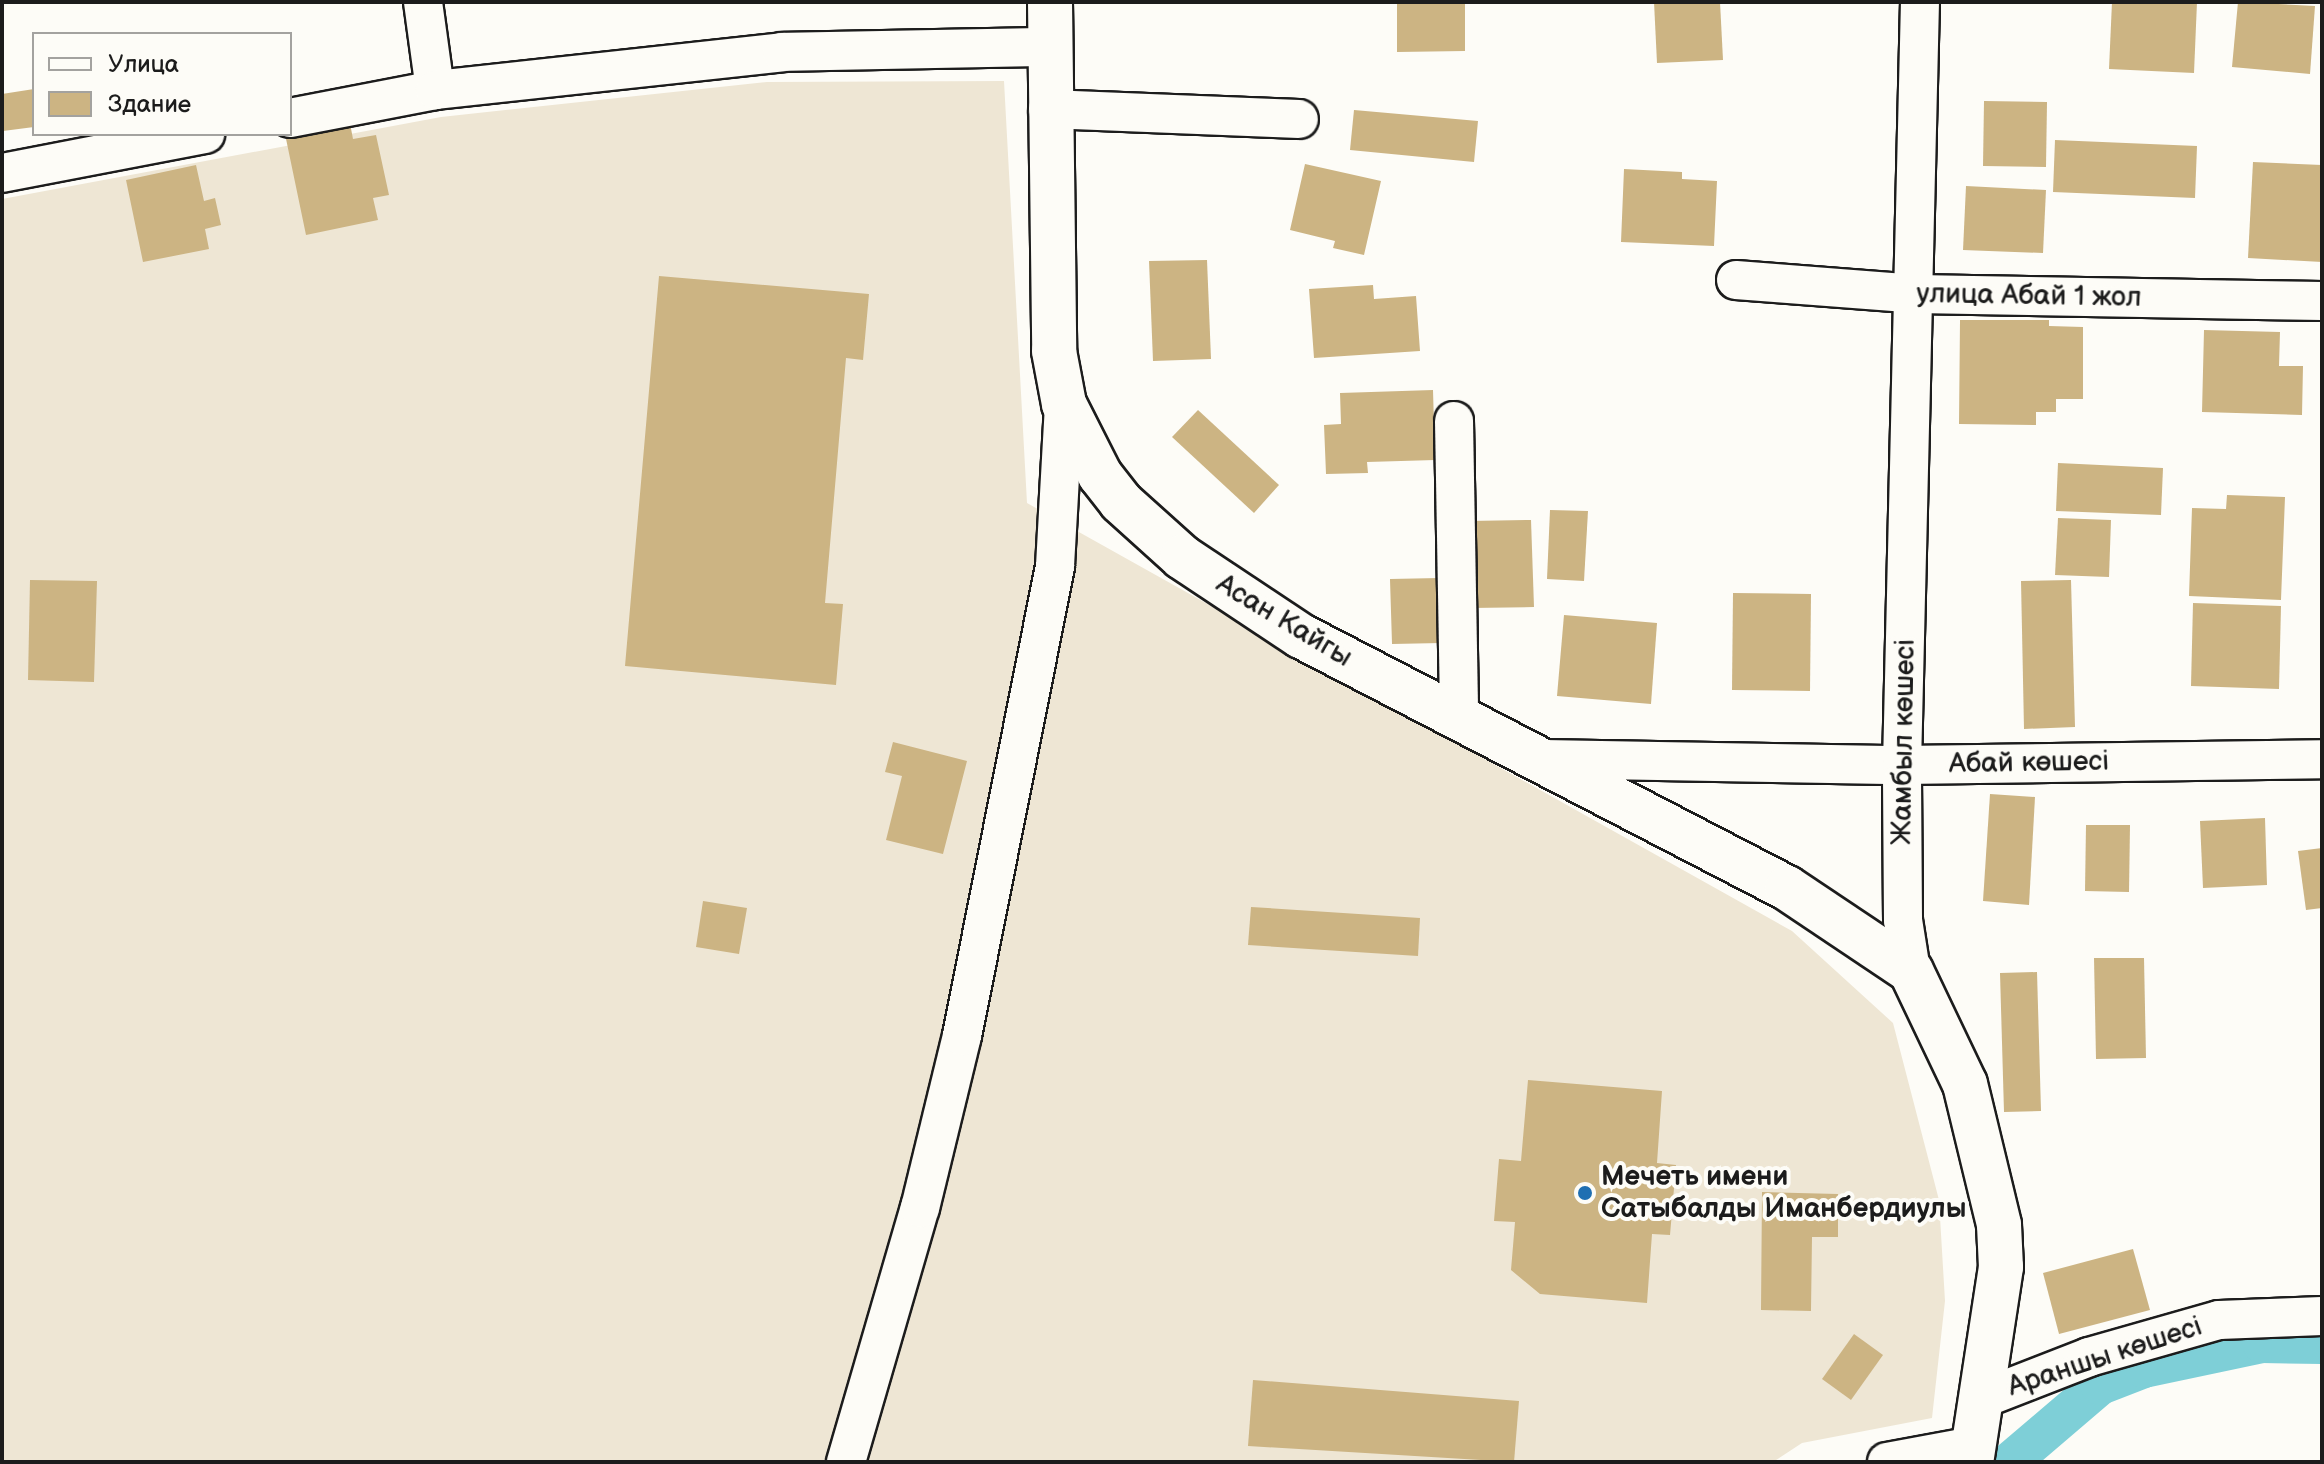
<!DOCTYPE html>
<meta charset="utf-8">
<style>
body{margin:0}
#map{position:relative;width:2324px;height:1464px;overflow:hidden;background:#fdfcf7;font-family:"Balsamiq Sans",sans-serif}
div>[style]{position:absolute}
.built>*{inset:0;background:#eee6d4}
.canal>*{height:40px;margin:-20px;padding:0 20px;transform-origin:20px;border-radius:20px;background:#7ecfd7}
.building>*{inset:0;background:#ccb483}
.roads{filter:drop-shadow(2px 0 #1c1c1c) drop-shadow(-2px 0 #1c1c1c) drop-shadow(0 2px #1c1c1c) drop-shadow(0 -2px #1c1c1c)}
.minor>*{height:38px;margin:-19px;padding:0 19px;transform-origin:19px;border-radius:19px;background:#fdfcf7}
.major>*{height:44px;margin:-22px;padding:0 22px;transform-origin:22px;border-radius:22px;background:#fdfcf7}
.dots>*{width:22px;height:22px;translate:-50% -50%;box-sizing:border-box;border:4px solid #fdfcf7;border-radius:50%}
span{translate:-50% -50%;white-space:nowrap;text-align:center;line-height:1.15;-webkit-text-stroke:8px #fdfcf7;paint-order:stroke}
.street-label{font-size:28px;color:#1c1c1c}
.poi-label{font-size:28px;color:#1c1c1c;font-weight:700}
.left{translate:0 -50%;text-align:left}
.frame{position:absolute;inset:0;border:4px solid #1c1c1c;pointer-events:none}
.legend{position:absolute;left:32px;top:32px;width:260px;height:104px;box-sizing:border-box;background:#fdfcf7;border:2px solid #a3a29f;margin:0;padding:10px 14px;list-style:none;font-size:24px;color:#1c1c1c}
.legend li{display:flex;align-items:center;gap:16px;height:40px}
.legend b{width:40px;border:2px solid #a3a29f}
</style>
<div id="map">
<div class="built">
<div style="clip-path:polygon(1004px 81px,1027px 503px,1792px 931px,1893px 1023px,1939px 1200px,1945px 1301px,1932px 1418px,1802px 1443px,1773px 1462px,2px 1462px,2px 199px,441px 117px,767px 82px)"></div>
</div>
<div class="canal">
<div style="left:2010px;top:1462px;width:118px;rotate:-40.5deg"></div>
<div style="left:2100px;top:1385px;width:47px;rotate:-21.1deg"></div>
<div style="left:2144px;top:1368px;width:121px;rotate:-12deg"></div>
<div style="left:2262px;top:1343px;width:60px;rotate:1deg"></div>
</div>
<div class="building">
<div style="clip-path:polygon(1397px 2px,1465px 2px,1465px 51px,1397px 52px)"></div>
<div style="clip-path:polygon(1654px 2px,1720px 2px,1723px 60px,1657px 63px)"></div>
<div style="clip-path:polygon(2112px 2px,2197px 2px,2194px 73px,2109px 69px)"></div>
<div style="clip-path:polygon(2238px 2px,2315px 6px,2310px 74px,2232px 67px)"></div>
<div style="clip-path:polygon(34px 89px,34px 127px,3px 131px,2px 94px)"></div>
<div style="clip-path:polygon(1984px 101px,2047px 102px,2046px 167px,1983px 166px)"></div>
<div style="clip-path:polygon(1354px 110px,1478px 121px,1474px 162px,1350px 150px)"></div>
<div style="clip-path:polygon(349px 118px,353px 139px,376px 135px,389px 195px,373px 198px,378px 220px,306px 235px,285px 134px)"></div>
<div style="clip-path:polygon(2055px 140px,2197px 146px,2195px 198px,2053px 192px)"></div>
<div style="clip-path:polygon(2253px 162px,2322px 165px,2322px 262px,2248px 258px)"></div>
<div style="clip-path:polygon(1305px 164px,1381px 181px,1364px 255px,1333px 248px,1335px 241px,1290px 230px)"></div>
<div style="clip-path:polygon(196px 165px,204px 201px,215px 198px,221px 225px,205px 229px,209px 249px,143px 262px,126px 180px)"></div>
<div style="clip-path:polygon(1624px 169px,1682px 172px,1682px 179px,1717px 181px,1714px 246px,1621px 242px)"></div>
<div style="clip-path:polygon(1966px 186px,2046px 190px,2043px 253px,1963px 250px)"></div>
<div style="clip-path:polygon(1207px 260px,1211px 359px,1153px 361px,1149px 261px)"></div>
<div style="clip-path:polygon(659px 276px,869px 294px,863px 360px,846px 358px,825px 603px,843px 604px,836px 685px,625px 666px)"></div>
<div style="clip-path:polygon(1373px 285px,1374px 299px,1416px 296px,1420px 351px,1314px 358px,1309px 289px)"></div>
<div style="clip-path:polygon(1960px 320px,2049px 320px,2049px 326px,2083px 327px,2083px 399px,2056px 399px,2056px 412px,2036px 412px,2036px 425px,1959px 424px)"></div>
<div style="clip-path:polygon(2204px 330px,2280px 332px,2279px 366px,2303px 366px,2302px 415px,2202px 412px)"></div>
<div style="clip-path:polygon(1433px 390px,1435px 460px,1367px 462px,1368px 473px,1326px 474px,1324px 425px,1341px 424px,1340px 393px)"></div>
<div style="clip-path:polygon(1198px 410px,1279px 485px,1254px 513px,1172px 437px)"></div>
<div style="clip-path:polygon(2058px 463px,2163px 468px,2161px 515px,2056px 511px)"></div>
<div style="clip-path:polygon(2227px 495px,2285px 497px,2281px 600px,2189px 596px,2192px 508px,2226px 509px)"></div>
<div style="clip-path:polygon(1550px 510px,1588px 511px,1584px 581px,1547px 579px)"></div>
<div style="clip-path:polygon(2058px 518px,2111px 520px,2109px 577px,2055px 575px)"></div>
<div style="clip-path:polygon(1531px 520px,1534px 607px,1471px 608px,1469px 521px)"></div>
<div style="clip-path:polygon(1439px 578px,1441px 643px,1392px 644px,1390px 579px)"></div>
<div style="clip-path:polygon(30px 580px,97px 581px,94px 682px,28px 680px)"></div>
<div style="clip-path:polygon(2071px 580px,2075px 727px,2024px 729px,2021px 581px)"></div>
<div style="clip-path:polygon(1733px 593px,1811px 594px,1810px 691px,1732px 690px)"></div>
<div style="clip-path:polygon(2193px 603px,2281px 606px,2279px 689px,2191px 686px)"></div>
<div style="clip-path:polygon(1564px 615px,1657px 623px,1651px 704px,1557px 696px)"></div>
<div style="clip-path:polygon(893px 742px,967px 761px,943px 854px,886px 840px,902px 776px,885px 772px)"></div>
<div style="clip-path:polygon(1990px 794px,2035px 797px,2029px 905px,1983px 901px)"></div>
<div style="clip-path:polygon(2265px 818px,2267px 885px,2203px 888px,2200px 821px)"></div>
<div style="clip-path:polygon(2086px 825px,2130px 825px,2129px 892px,2085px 891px)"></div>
<div style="clip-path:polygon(2322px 848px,2322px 908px,2306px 910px,2298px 851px)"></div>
<div style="clip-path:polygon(703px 901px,747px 908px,739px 954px,696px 947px)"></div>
<div style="clip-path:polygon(1251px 907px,1420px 918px,1418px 956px,1248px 945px)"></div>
<div style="clip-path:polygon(2094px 958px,2144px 958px,2146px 1058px,2096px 1059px)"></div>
<div style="clip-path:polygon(2037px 972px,2041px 1111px,2004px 1112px,2000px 973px)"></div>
<div style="clip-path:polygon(1528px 1080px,1662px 1091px,1657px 1163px,1676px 1165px,1670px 1235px,1652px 1234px,1647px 1303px,1540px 1294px,1511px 1270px,1515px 1222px,1494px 1221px,1499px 1159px,1521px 1161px)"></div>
<div style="clip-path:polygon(1762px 1192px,1838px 1194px,1838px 1237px,1812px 1237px,1811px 1311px,1761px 1310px)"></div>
<div style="clip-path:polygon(2133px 1249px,2150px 1310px,2059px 1334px,2043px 1273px)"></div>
<div style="clip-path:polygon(1854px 1334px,1883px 1355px,1851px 1400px,1822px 1379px)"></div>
<div style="clip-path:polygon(1253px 1380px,1519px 1401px,1514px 1462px,1248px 1446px)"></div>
</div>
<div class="roads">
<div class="minor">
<div style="left:423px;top:2px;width:89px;rotate:82.2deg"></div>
<div style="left:1048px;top:109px;width:251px;rotate:2.3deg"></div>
<div style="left:290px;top:118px;width:148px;rotate:-10.9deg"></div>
<div style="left:435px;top:90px;width:349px;rotate:-6.2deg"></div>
<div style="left:782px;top:52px;width:266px;rotate:-1.1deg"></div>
<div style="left:2px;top:173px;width:207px;rotate:-10.9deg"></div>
<div style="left:1736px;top:280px;width:181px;rotate:4.4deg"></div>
<div style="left:1916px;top:294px;width:406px;rotate:1deg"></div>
<div style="left:1454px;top:421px;width:296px;rotate:89deg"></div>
<div style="left:1543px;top:759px;width:359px;rotate:1deg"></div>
<div style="left:1902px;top:765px;width:420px;rotate:-0.8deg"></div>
<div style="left:1911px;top:971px;width:52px;rotate:-98.9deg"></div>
<div style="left:1903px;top:920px;width:155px;rotate:-90.4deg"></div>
<div style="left:1902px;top:765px;width:763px;rotate:-88.65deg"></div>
<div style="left:1984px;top:1398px;width:113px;rotate:-21.3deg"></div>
<div style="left:2089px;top:1357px;width:135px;rotate:-15.9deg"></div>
<div style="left:2219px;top:1320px;width:103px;rotate:-2.2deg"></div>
<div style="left:846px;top:1462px;width:265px;rotate:-73.8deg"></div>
<div style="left:920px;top:1208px;width:177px;rotate:-76.3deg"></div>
<div style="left:962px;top:1036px;width:479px;rotate:-78.8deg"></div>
<div style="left:1055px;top:566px;width:162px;rotate:-86.8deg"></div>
<div style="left:1887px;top:1462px;width:87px;rotate:-10.5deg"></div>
</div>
<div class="major">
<div style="left:1050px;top:2px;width:349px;rotate:89.3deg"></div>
<div style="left:1054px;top:351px;width:54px;rotate:79.3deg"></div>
<div style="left:1064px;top:404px;width:80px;rotate:63.1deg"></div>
<div style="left:1100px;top:475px;width:34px;rotate:52deg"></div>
<div style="left:1121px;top:502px;width:82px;rotate:42deg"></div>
<div style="left:1182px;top:557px;width:143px;rotate:33.6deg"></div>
<div style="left:1301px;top:636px;width:547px;rotate:27.41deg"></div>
<div style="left:1787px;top:888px;width:149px;rotate:33.8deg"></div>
<div style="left:1911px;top:971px;width:125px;rotate:64.5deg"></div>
<div style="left:1965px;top:1084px;width:145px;rotate:76.4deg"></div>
<div style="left:1999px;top:1225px;width:42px;rotate:87.3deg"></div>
<div style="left:2001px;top:1267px;width:197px;rotate:98.7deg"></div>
</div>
</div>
<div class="dots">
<div style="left:1585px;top:1193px;background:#1f6fb2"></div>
</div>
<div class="street-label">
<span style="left:2029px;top:296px;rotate:1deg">улица Абай 1 жол</span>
<span style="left:1284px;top:621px;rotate:31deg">Асан Кайгы</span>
<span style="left:1904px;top:742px;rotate:-89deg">Жамбыл көшесі</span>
<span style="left:2029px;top:763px;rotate:-1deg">Абай көшесі</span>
<span style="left:2105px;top:1357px;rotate:-18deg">Араншы көшесі</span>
</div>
<div class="poi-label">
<span class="left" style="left:1601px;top:1193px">Мечеть имени<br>Сатыбалды Иманбердиулы</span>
</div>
<div class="frame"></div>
<ul class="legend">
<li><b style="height:10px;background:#fdfcf7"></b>Улица</li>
<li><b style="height:22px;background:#ccb483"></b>Здание</li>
</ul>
</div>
